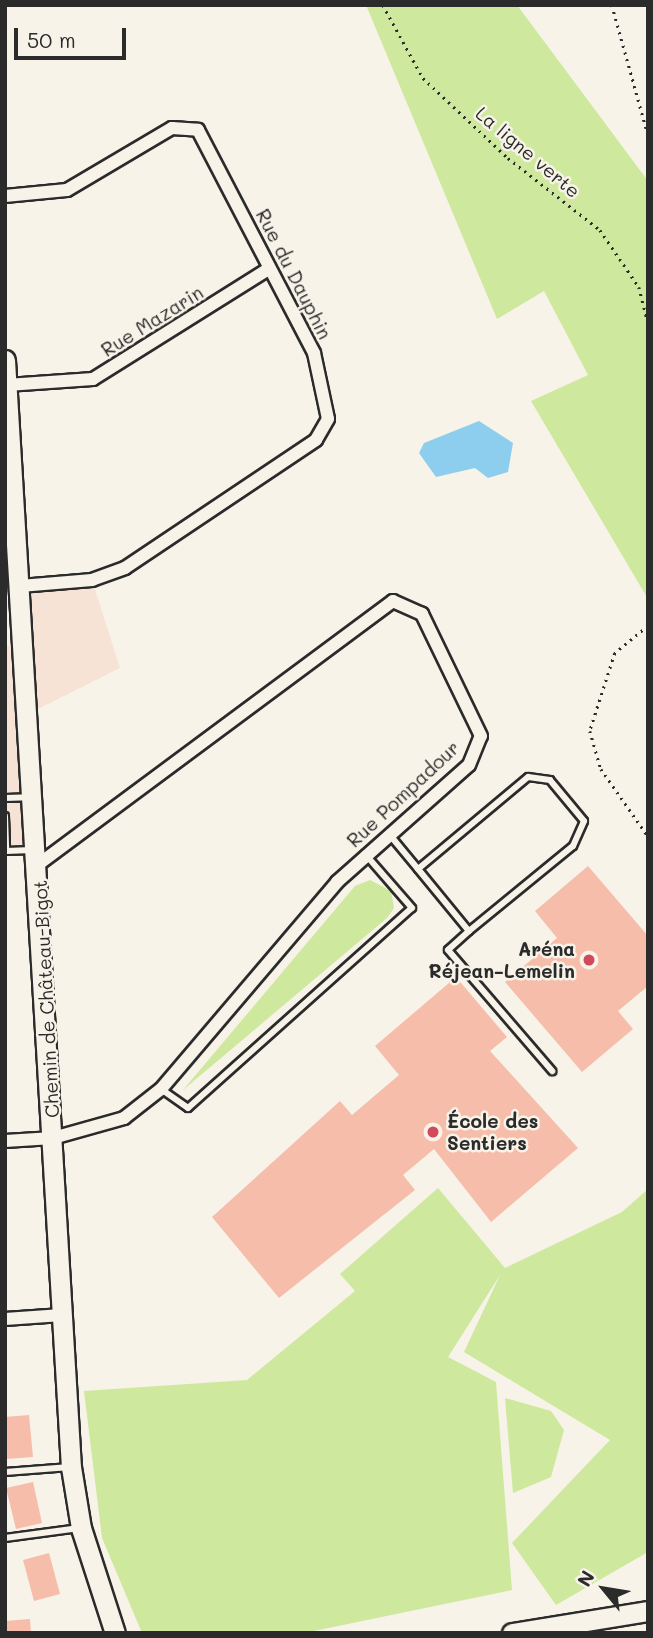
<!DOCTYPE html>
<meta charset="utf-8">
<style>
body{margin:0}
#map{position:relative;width:653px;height:1638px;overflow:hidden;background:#f7f3e8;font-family:Mali,sans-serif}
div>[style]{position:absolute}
.built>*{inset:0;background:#f7e3d6}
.green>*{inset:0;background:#cee89e}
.water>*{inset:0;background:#8dceee}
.building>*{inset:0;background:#f6bdab}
.path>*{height:2.5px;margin-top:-1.25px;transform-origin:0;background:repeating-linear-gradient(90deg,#2b2b2b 0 2px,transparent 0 7px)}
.roads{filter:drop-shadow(2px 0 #2b2b2b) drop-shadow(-2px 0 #2b2b2b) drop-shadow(0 2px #2b2b2b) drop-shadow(0 -2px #2b2b2b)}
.lane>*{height:6px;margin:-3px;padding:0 3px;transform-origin:3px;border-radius:3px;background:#f7f3e8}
.street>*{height:12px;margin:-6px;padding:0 6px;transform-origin:6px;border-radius:6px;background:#f7f3e8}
.secondary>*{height:19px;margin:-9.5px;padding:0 9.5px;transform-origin:9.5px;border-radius:9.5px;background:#f7f3e8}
.dots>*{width:19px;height:19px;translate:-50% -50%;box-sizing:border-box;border:4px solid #f7f3e8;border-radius:50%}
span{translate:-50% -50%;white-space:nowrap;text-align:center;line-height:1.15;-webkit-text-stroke:5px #f7f3e8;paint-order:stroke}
.street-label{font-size:19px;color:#2b2b2b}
.poi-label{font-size:19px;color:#2b2b2b;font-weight:700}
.right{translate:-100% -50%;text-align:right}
.left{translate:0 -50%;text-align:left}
.frame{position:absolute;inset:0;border:7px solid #2b2b2b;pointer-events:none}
.north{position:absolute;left:569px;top:1554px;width:70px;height:70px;-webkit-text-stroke:5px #f7f3e8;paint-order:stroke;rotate:300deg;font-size:19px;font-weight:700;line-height:28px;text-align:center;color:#2b2b2b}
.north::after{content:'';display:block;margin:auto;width:24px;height:32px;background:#2b2b2b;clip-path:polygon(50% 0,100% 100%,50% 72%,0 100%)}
.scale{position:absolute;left:14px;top:28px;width:112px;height:32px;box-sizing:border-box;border:4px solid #2b2b2b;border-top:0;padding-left:9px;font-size:21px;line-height:24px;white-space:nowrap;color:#2b2b2b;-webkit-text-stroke:5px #f7f3e8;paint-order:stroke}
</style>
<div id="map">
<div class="built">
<div style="clip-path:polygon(92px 580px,120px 668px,28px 714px,36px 850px,5px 851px,5px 646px,23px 645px,20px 586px)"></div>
</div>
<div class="green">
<div style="clip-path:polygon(366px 5px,517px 5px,648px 181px,648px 599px,531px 401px,588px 375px,544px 291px,497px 319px)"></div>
<div style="clip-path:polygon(370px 880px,391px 891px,394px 908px,387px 918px,183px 1090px,355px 886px)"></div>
<div style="clip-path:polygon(438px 1188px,505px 1268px,622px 1212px,648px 1189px,648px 1552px,556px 1605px,512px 1543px,610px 1440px,464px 1352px,500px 1275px,448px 1357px,496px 1382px,512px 1590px,304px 1633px,142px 1633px,102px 1538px,84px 1391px,247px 1380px,355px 1291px,340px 1274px)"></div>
<div style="clip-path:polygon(505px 1398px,551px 1411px,564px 1430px,551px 1477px,513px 1493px)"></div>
</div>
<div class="water">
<div style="clip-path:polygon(479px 421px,513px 443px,508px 472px,488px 478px,475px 468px,436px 477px,419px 453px,424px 443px)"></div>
</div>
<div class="building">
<div style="clip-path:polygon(588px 866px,648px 936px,648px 986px,618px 1011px,633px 1029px,582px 1072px,505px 982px,557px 938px,535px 911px)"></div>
<div style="clip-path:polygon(456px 977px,507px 1037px,490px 1051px,578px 1148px,491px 1222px,434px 1149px,403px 1175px,415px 1190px,279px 1298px,212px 1217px,340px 1101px,352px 1115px,399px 1075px,375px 1046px)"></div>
<div style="clip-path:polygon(29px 1415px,33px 1457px,6px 1459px,5px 1417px)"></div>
<div style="clip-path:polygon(33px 1482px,42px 1523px,16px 1529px,6px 1488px)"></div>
<div style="clip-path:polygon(49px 1553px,60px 1594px,34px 1601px,23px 1560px)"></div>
<div style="clip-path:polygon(30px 1619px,31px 1633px,5px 1633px,5px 1621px)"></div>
</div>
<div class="path">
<div style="left:383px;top:5px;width:83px;rotate:61.3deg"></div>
<div style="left:423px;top:78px;width:117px;rotate:43.3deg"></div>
<div style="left:508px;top:158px;width:117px;rotate:38deg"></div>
<div style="left:600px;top:230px;width:69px;rotate:55.6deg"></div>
<div style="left:639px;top:287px;width:37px;rotate:76deg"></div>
<div style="left:612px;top:5px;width:135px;rotate:74.5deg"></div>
<div style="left:648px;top:626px;width:43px;rotate:140.7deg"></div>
<div style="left:615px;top:653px;width:82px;rotate:107.8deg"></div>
<div style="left:590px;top:731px;width:40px;rotate:74deg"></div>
<div style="left:601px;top:769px;width:82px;rotate:55deg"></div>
</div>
<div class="roads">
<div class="lane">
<div style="left:5px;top:798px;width:24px;rotate:-2deg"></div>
<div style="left:5px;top:816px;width:35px;rotate:88deg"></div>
<div style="left:6px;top:851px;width:26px;rotate:-2deg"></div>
<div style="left:389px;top:834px;width:45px;rotate:50.4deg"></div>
<div style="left:418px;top:869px;width:80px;rotate:50.6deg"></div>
<div style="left:469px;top:931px;width:134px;rotate:-39.3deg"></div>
<div style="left:573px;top:846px;width:27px;rotate:-66deg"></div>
<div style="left:584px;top:821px;width:53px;rotate:-129.7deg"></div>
<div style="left:550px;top:780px;width:22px;rotate:-172deg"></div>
<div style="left:528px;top:777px;width:143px;rotate:140.1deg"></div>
<div style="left:469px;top:931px;width:28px;rotate:138deg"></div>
<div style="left:448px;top:950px;width:160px;rotate:49.3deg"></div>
<div style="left:161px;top:1089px;width:33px;rotate:35deg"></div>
<div style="left:188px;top:1108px;width:300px;rotate:-41.8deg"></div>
<div style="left:412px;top:908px;width:72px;rotate:-131deg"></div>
<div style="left:5px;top:1472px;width:65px;rotate:-4.4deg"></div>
<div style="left:5px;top:1538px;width:75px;rotate:-7.7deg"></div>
</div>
<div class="street">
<div style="left:5px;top:196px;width:62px;rotate:-5.5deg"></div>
<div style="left:67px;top:190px;width:122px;rotate:-30.6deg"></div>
<div style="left:172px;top:128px;width:26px;rotate:4deg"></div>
<div style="left:198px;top:130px;width:251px;rotate:62.5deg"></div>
<div style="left:314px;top:353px;width:67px;rotate:78deg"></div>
<div style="left:328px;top:419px;width:24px;rotate:120deg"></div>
<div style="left:316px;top:440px;width:230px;rotate:146.2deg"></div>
<div style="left:125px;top:568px;width:35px;rotate:160deg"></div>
<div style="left:92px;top:580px;width:72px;rotate:175.2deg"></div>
<div style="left:7px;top:385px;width:86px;rotate:-4deg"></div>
<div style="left:93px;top:379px;width:205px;rotate:-32.1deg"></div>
<div style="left:5px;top:1141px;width:48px;rotate:-3.6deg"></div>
<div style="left:53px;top:1138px;width:74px;rotate:-15.7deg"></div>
<div style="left:124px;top:1118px;width:47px;rotate:-38.1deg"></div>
<div style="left:161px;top:1089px;width:272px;rotate:-49.6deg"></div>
<div style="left:337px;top:882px;width:176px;rotate:-41.6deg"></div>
<div style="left:469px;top:765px;width:31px;rotate:-68deg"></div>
<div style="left:481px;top:736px;width:136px;rotate:-115.8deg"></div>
<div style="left:422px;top:614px;width:32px;rotate:-156deg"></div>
<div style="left:393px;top:601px;width:442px;rotate:143.4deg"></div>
<div style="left:5px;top:1319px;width:57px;rotate:-4deg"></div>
</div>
<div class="secondary">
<div style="left:5px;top:360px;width:1109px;rotate:86.59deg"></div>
<div style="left:71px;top:1467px;width:62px;rotate:80.7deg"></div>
<div style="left:81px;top:1528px;width:110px;rotate:72.1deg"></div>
<div style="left:512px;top:1633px;width:138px;rotate:-9.2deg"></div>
</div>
</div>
<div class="dots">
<div style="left:589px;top:960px;background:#d1495b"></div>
<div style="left:433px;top:1132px;background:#d1495b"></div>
</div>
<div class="street-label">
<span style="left:528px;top:152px;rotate:40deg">La ligne verte</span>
<span style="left:294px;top:274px;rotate:63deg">Rue du Dauphin</span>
<span style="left:152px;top:321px;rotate:-32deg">Rue Mazarin</span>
<span style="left:403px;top:794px;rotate:-43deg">Rue Pompadour</span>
<span style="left:46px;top:999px;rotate:-93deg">Chemin de Château-Bigot</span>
</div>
<div class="poi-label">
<span class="right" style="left:575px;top:960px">Aréna<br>Réjean‑Lemelin</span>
<span class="left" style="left:447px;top:1132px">École des<br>Sentiers</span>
</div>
<div class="frame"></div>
<div class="north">N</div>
<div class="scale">50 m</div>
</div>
